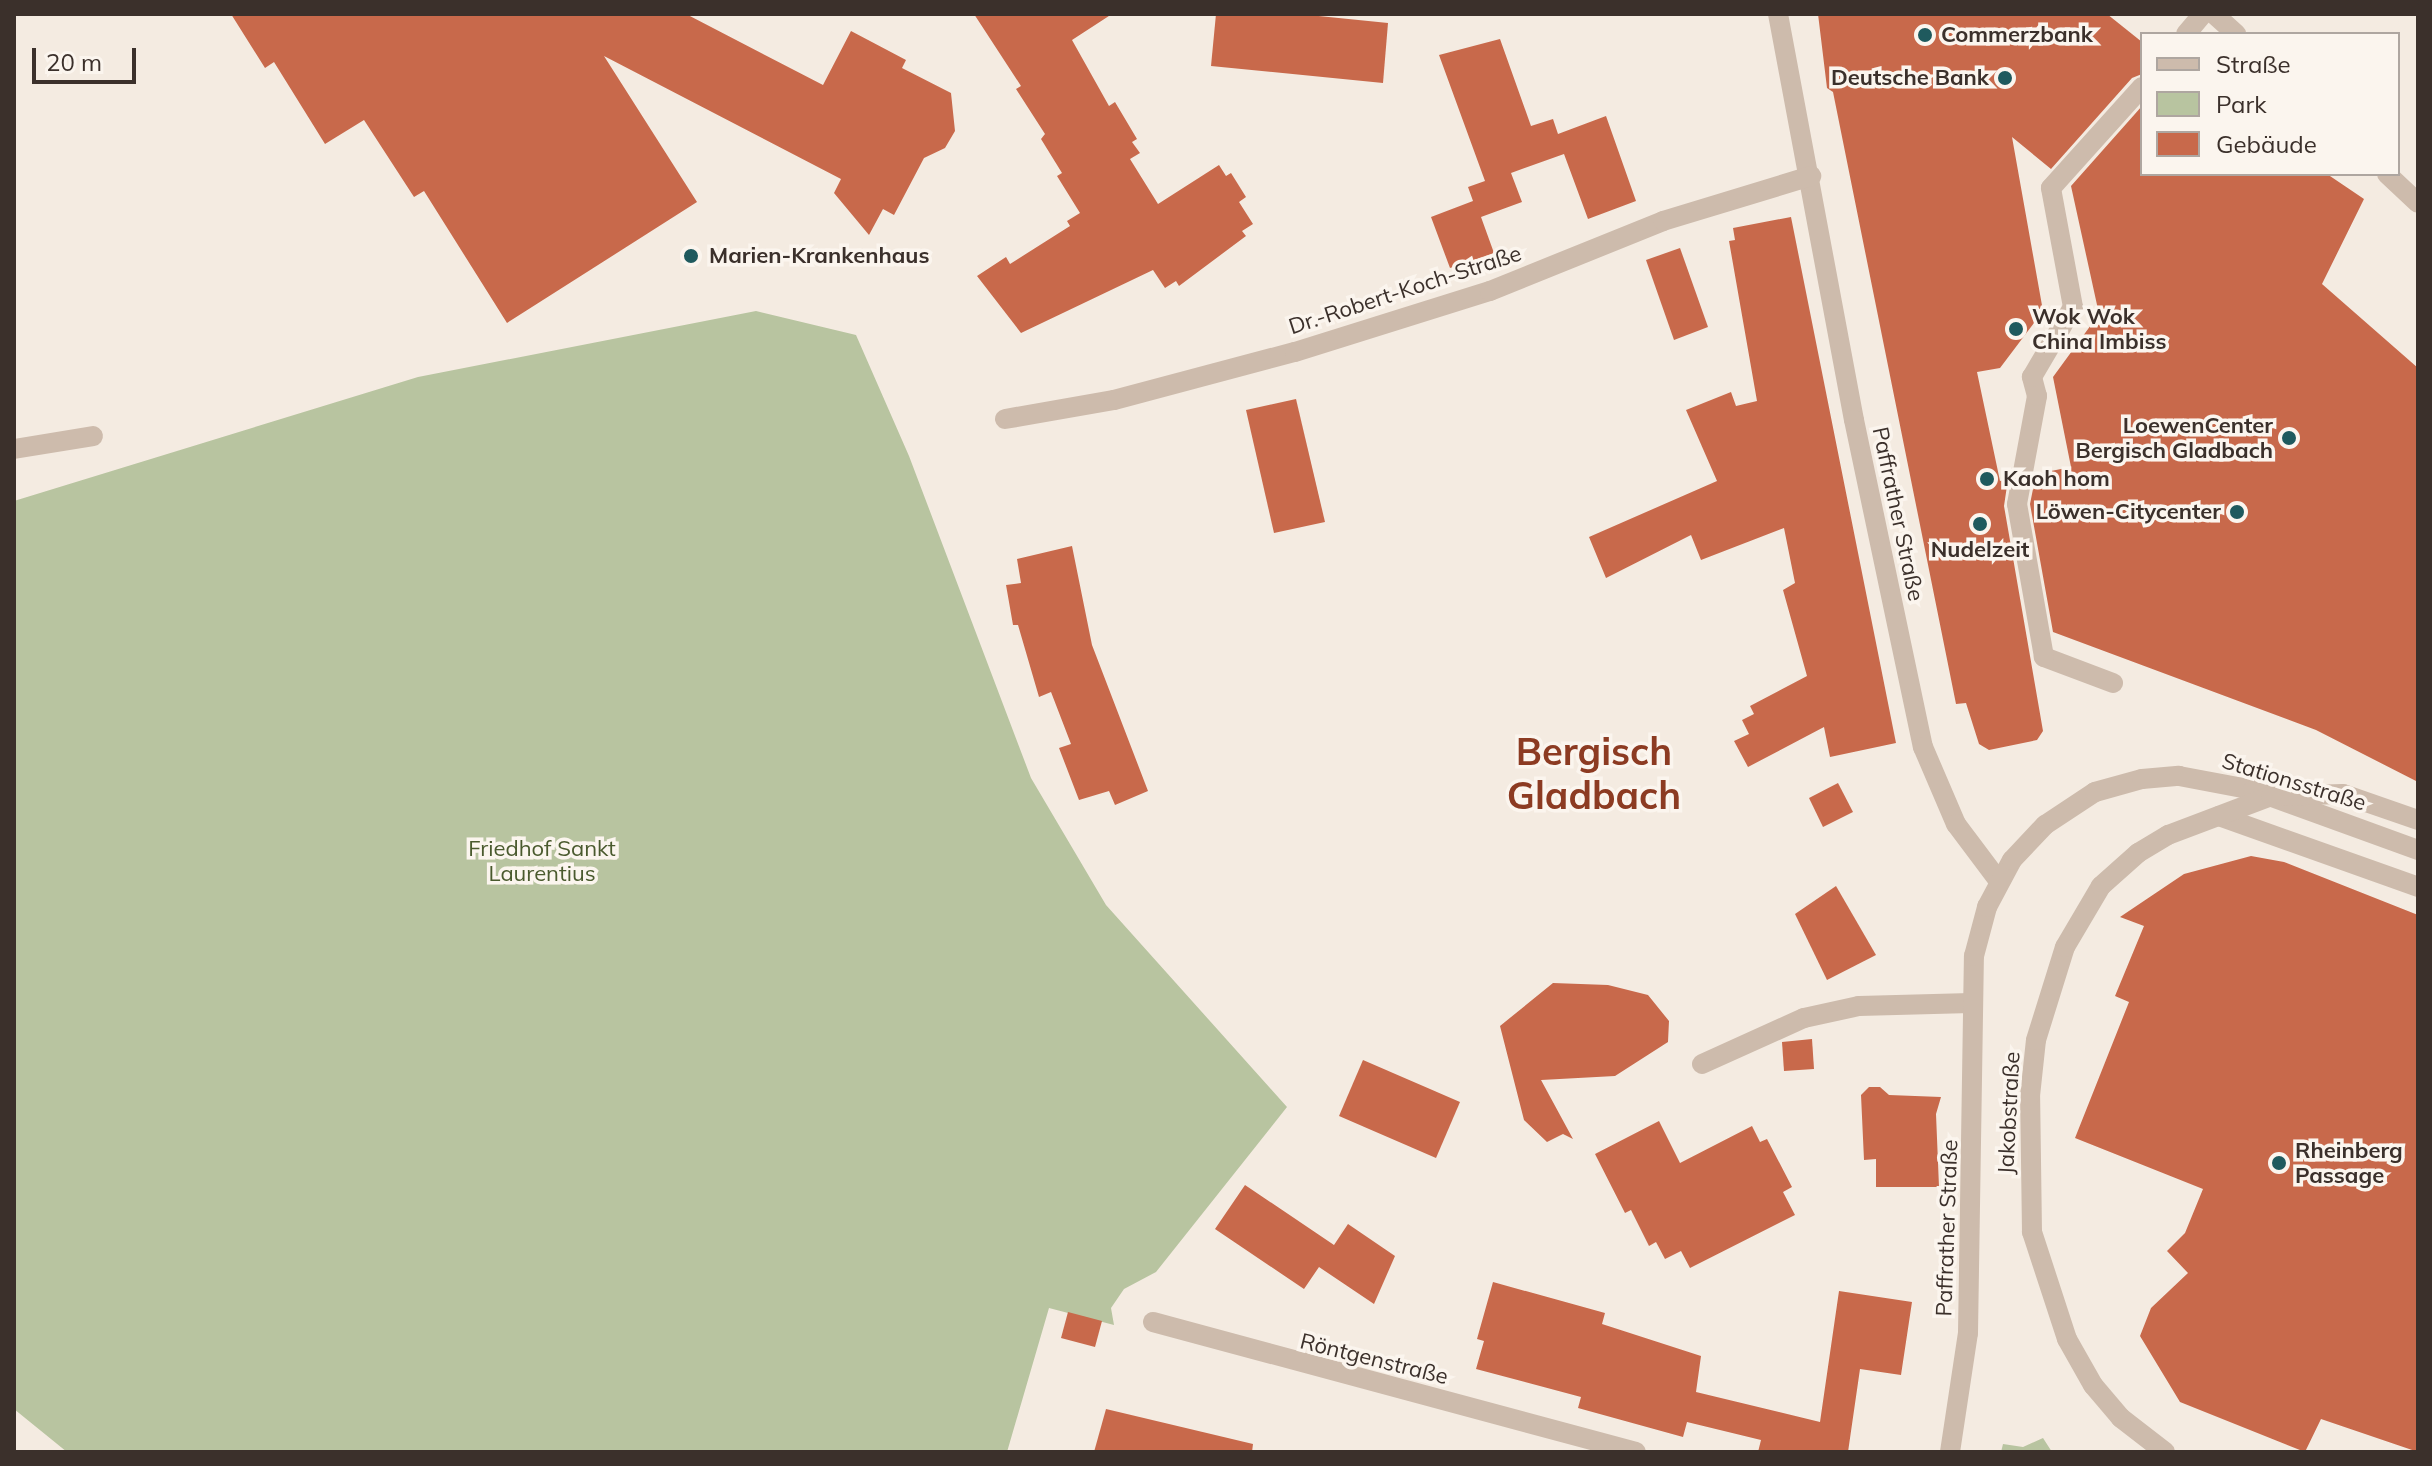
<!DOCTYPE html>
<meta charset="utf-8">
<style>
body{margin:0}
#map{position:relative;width:2432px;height:1466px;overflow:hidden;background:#f4ebe1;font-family:Mulish,sans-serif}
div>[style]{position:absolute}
.green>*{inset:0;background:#b8c4a0}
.building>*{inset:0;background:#c8694b}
.street>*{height:20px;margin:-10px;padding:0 10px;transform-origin:10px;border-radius:10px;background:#cdbbac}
.dots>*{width:22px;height:22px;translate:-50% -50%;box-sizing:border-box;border:4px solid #fbf5ee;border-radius:50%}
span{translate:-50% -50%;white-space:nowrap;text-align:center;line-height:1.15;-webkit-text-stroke:7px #fbf5ee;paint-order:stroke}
.poi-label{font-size:22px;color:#3b302b;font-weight:700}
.left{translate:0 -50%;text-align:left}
.right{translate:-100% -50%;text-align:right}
.street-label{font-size:22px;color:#3b302b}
.park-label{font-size:22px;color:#4a5a2e}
.town-label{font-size:38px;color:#8c3b22;font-weight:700}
.frame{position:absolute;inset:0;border:16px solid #3b302b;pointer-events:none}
.legend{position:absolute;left:2140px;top:32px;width:260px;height:144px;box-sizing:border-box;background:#fbf5ee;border:2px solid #aea6a0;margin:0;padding:10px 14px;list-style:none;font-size:24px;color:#3b302b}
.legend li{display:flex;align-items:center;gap:16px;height:40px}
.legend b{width:40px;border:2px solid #aea6a0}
.scale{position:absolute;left:32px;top:48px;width:104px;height:36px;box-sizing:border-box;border:4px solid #3b302b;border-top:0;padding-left:10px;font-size:24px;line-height:28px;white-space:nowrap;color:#3b302b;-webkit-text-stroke:6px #fbf5ee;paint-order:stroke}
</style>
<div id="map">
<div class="green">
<div style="clip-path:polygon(756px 311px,856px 335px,909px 456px,1031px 778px,1106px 905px,1287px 1107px,1156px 1272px,1124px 1289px,1111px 1308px,1114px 1325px,1049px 1308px,1007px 1452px,67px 1452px,14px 1409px,14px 501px,418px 377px)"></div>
<div style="clip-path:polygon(2043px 1438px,2052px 1452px,2001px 1452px,2003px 1444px,2023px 1447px)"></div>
</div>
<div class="building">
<div style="clip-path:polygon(231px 14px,686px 14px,823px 85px,851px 31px,906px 60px,902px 68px,951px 93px,955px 131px,945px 148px,924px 158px,894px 215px,883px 209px,869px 235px,834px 193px,841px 179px,604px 56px,697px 202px,507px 323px,424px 191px,414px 197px,364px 120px,325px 144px,274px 62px,265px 68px)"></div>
<div style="clip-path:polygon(974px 14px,1112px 14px,1072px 40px,1109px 106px,1115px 102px,1137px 139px,1132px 142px,1140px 153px,1130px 159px,1158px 204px,1219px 165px,1226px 176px,1231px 173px,1246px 197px,1239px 202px,1253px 224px,1242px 231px,1246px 236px,1179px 286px,1176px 281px,1165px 288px,1153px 270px,1021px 333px,977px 276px,1006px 257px,1010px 264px,1070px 226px,1067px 221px,1080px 213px,1057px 176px,1062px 173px,1041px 139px,1045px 134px,1016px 89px,1021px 86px)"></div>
<div style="clip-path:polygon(1216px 14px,1299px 14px,1388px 23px,1383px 83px,1211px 66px)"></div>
<div style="clip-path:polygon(1818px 14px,2107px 14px,2142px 42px,2142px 74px,2132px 78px,2051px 169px,2012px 137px,2043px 311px,2000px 368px,1977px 372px,2000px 481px,2008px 479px,2004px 506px,2043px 731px,2037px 740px,1989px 750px,1979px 744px,1966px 703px,1956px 704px,1833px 92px,1827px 88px)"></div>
<div style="clip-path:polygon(1500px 39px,1531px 126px,1553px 119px,1558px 134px,1606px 116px,1636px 201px,1588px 219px,1564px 154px,1511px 173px,1522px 202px,1481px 217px,1494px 253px,1450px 268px,1431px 217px,1473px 201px,1468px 187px,1485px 181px,1439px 55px)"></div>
<div style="clip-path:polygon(2142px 106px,2142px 174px,2327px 174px,2364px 199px,2322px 284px,2418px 368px,2418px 782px,2316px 730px,2053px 632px,2030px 504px,2036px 474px,2071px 467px,2053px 377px,2099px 314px,2071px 186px)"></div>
<div style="clip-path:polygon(1791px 217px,1896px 743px,1830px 757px,1824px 727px,1748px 767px,1734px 741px,1749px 734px,1742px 720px,1754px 714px,1750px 706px,1807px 676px,1783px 590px,1795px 583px,1784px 528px,1701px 560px,1691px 535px,1606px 578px,1589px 537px,1717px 481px,1686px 410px,1731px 392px,1736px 406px,1757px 401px,1729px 241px,1735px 240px,1733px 228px)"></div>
<div style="clip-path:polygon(1680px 248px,1708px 327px,1674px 340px,1646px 260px)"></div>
<div style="clip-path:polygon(1296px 399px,1325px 522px,1274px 533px,1246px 410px)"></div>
<div style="clip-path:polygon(1072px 546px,1092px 645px,1148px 791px,1115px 805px,1109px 791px,1079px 800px,1059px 748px,1071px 744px,1051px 692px,1039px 697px,1018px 625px,1013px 625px,1006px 585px,1021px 583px,1017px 559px)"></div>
<div style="clip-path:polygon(1838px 783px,1853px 812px,1823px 827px,1809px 798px)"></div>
<div style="clip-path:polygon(2251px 856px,2284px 862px,2418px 915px,2418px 1452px,2321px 1419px,2305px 1452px,2180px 1402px,2140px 1336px,2151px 1308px,2188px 1273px,2167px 1251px,2185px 1233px,2203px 1189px,2075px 1138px,2129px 1002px,2115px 996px,2144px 926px,2120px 917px,2184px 874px)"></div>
<div style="clip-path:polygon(1836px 886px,1876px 955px,1827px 980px,1795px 914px)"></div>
<div style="clip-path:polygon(1553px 983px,1608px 985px,1648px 995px,1669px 1021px,1668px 1042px,1615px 1076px,1541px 1080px,1573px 1139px,1563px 1134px,1547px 1142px,1524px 1120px,1500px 1026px)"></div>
<div style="clip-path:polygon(1812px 1039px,1814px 1069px,1784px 1071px,1782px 1042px)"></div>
<div style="clip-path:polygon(1363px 1060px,1460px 1102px,1436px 1158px,1339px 1116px)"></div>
<div style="clip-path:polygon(1869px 1087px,1880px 1087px,1889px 1095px,1941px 1097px,1936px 1114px,1939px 1187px,1876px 1187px,1876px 1159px,1864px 1160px,1861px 1095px)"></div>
<div style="clip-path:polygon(1659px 1121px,1680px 1163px,1752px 1126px,1760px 1142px,1767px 1139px,1792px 1187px,1783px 1192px,1795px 1215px,1690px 1268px,1681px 1251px,1665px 1259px,1656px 1242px,1649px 1246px,1631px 1210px,1625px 1213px,1595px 1154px)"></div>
<div style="clip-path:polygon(1245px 1185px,1334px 1245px,1348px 1224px,1395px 1256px,1374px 1304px,1319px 1267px,1304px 1289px,1215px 1229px)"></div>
<div style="clip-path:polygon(1493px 1282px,1605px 1313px,1602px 1324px,1701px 1356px,1696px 1392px,1820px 1422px,1839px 1291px,1912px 1302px,1901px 1375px,1860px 1369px,1848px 1452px,1758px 1452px,1761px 1440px,1687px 1422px,1683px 1437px,1578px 1408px,1581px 1397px,1476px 1369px,1484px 1341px,1477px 1339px)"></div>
<div style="clip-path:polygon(1068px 1312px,1102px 1321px,1095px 1347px,1061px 1338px)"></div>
<div style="clip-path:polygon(1106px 1409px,1253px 1444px,1252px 1452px,1094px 1452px)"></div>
</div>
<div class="street">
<div style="left:1778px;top:14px;width:413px;rotate:79.4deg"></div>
<div style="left:1854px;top:420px;width:334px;rotate:78.1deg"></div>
<div style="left:1923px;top:747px;width:84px;rotate:66.8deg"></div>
<div style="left:1956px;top:824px;width:70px;rotate:53.1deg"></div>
<div style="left:2214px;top:14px;width:30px;rotate:42deg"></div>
<div style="left:2186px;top:34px;width:26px;rotate:-50deg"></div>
<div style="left:2387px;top:174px;width:42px;rotate:43.1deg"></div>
<div style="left:1005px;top:419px;width:111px;rotate:-9.9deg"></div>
<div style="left:1114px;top:400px;width:187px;rotate:-14.9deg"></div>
<div style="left:1295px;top:352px;width:204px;rotate:-17.4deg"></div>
<div style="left:1490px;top:291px;width:187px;rotate:-22deg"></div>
<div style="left:1663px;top:221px;width:155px;rotate:-16.9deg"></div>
<div style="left:14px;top:449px;width:80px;rotate:-9.3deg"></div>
<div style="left:2113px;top:683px;width:74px;rotate:-159.4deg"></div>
<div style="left:2044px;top:657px;width:155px;rotate:-100deg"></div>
<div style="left:2017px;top:504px;width:110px;rotate:-79.5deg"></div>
<div style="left:2037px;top:396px;width:20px;rotate:-105deg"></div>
<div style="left:2032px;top:377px;width:81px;rotate:-59.6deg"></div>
<div style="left:2073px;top:307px;width:121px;rotate:-100.5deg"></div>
<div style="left:2051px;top:188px;width:136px;rotate:-48deg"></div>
<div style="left:2219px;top:816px;width:211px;rotate:19.6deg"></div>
<div style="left:1702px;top:1064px;width:112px;rotate:-24.3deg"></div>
<div style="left:1804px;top:1018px;width:56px;rotate:-12.3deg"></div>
<div style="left:1859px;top:1006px;width:112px;rotate:-1.5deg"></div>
<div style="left:1153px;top:1322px;width:500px;rotate:15.06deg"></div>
<div style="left:1950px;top:1452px;width:120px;rotate:-81.4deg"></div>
<div style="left:1968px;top:1333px;width:377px;rotate:-89.1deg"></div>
<div style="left:1974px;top:956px;width:51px;rotate:-75.1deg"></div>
<div style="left:1987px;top:907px;width:53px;rotate:-62deg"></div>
<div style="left:2012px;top:860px;width:48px;rotate:-46.7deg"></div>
<div style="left:2045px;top:825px;width:60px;rotate:-33.4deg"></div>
<div style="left:2095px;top:792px;width:49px;rotate:-15.5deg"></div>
<div style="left:2142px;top:779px;width:37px;rotate:-5deg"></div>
<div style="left:2179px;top:776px;width:75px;rotate:10.7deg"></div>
<div style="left:2253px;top:790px;width:176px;rotate:20deg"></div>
<div style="left:2165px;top:1452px;width:56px;rotate:-142.3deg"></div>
<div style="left:2121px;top:1418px;width:43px;rotate:-130.3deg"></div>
<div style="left:2093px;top:1385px;width:53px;rotate:-119.5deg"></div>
<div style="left:2067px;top:1339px;width:113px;rotate:-108.1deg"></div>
<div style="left:2032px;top:1232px;width:136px;rotate:-90.8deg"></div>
<div style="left:2030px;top:1096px;width:56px;rotate:-83.9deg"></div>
<div style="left:2036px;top:1040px;width:97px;rotate:-72.7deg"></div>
<div style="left:2065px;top:947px;width:71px;rotate:-59.5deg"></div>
<div style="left:2101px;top:886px;width:50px;rotate:-41.7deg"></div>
<div style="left:2138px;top:853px;width:35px;rotate:-31deg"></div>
<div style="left:2168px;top:835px;width:110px;rotate:-20.7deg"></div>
<div style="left:2271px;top:796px;width:72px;rotate:-1.6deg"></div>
<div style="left:2343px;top:794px;width:79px;rotate:19.1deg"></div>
</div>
<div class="dots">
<div style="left:1925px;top:35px;background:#1f5a5e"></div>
<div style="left:2005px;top:78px;background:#1f5a5e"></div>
<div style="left:691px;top:256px;background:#1f5a5e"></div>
<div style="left:2016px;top:329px;background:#1f5a5e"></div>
<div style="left:2289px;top:438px;background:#1f5a5e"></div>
<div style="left:1987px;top:479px;background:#1f5a5e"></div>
<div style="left:2237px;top:512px;background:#1f5a5e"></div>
<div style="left:1980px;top:524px;background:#1f5a5e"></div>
<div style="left:2279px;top:1163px;background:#1f5a5e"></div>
</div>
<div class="poi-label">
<span class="left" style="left:1941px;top:35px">Commerzbank</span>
<span class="right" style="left:1989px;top:78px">Deutsche Bank</span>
<span class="left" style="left:709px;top:256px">Marien-Krankenhaus</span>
<span class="left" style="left:2032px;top:329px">Wok Wok<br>China Imbiss</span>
<span class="right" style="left:2273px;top:438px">LoewenCenter<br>Bergisch Gladbach</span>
<span class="left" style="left:2003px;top:479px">Kaoh hom</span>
<span class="right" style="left:2221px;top:512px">Löwen-Citycenter</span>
<span style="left:1980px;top:550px">Nudelzeit</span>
<span class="left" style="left:2295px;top:1163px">Rheinberg<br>Passage</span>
</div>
<div class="street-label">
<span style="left:1405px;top:290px;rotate:-18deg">Dr.-Robert-Koch-Straße</span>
<span style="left:1898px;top:514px;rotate:78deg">Paffrather Straße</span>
<span style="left:2294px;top:782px;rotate:17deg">Stationsstraße</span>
<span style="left:2009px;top:1113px;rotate:-87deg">Jakobstraße</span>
<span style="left:1947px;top:1228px;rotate:-88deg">Paffrather Straße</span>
<span style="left:1374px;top:1359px;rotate:14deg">Röntgenstraße</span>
</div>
<div class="park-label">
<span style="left:542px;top:861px">Friedhof Sankt<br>Laurentius</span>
</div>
<div class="town-label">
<span style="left:1594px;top:774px">Bergisch<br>Gladbach</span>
</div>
<div class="frame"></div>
<ul class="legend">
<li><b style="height:10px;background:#cdbbac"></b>Straße</li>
<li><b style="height:22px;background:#b8c4a0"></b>Park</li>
<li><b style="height:22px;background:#c8694b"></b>Gebäude</li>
</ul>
<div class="scale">20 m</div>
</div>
